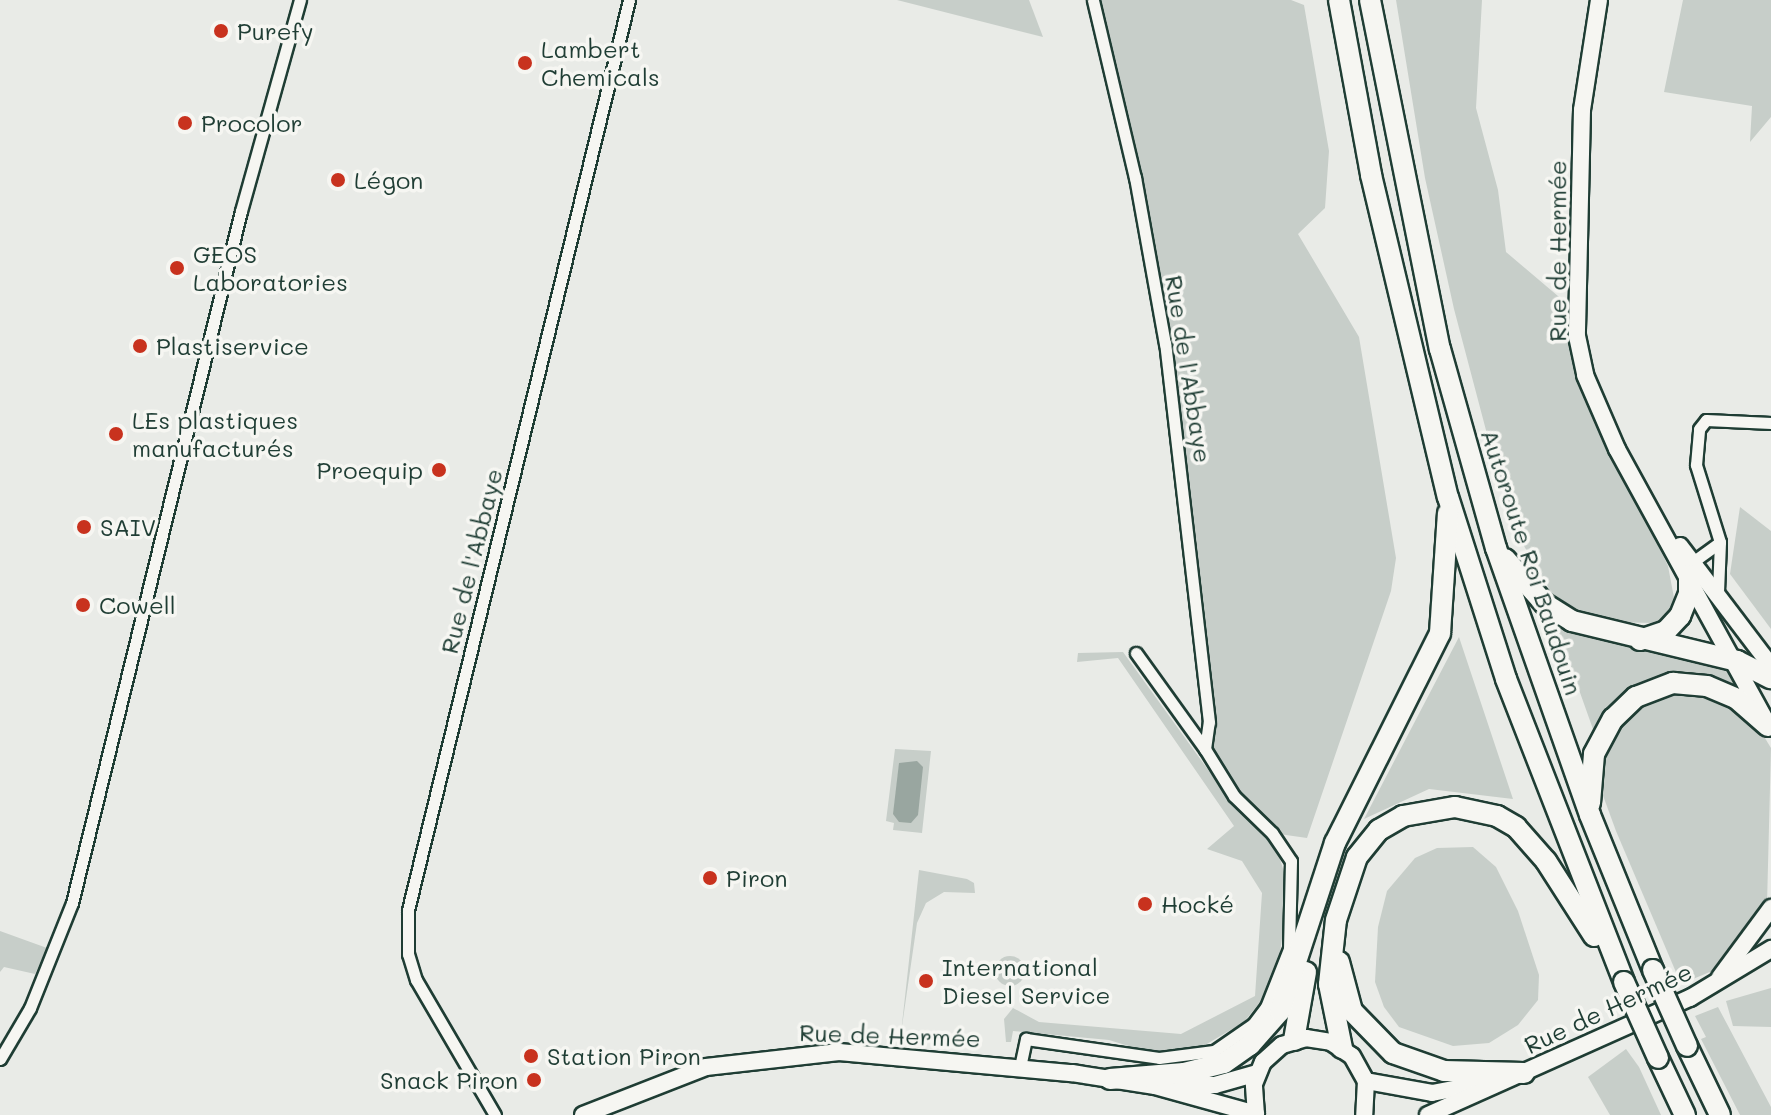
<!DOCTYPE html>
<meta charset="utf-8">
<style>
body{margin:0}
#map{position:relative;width:1771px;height:1115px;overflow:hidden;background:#e9ebe7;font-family:Mali,sans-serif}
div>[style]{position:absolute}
.green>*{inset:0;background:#c7cec9}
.round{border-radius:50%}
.water>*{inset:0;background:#99a6a0}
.roads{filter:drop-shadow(2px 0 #1f3d34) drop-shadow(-2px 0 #1f3d34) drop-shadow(0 2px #1f3d34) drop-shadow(0 -2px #1f3d34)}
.street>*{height:11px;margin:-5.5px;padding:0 5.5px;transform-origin:5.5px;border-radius:5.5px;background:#f6f6f2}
.secondary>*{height:16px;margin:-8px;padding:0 8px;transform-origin:8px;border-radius:8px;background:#f6f6f2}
.highway>*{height:20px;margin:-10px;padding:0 10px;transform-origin:10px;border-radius:10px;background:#f6f6f2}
.bridges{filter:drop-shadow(2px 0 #1f3d34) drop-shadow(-2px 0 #1f3d34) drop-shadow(0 2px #1f3d34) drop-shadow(0 -2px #1f3d34)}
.highway-bridge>*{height:20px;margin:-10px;padding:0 10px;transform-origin:10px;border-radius:10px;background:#f6f6f2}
.dots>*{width:22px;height:22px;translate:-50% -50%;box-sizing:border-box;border:4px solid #f6f6f2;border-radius:50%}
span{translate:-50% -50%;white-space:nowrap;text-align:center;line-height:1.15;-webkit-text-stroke:7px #f6f6f2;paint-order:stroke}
.poi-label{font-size:24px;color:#1f3d34}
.left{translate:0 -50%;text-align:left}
.right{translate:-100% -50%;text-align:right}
.street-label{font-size:24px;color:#1f3d34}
</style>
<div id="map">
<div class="green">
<div style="clip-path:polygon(897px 0,1029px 0,1043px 37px)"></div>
<div style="clip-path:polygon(1093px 0,1291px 0,1304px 5px,1329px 151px,1325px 208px,1298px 234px,1359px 337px,1396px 558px,1391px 591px,1307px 838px,1279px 834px,1238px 795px,1207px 739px,1165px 344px)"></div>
<div style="clip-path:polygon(1396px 0,1482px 0,1476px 108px,1498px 190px,1506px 252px,1565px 302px,1582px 388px,1668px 566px,1675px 603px,1656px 623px,1603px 622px,1554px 597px,1524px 546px,1492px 453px,1454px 309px,1425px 178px)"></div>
<div style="clip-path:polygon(1683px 0,1771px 0,1771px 117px,1750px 142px,1752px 106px,1664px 92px)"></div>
<div style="clip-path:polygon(1740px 507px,1771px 531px,1771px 629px,1730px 574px)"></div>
<div style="clip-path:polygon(1556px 625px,1731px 665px,1747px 694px,1710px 678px,1665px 675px,1633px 688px,1594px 732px)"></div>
<div style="clip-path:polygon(1459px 637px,1513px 799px,1429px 789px,1364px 819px)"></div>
<div style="clip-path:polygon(1123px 652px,1232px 803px,1278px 852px,1289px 889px,1278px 967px,1264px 997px,1244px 1022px,1200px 1048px,1145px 1051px,1109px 1040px,1013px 1031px,1011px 1042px,1006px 1042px,1004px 1019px,1013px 1008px,1039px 1022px,1181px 1034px,1255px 996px,1262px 893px,1242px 861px,1207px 849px,1234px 826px,1118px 658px,1077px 662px,1078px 653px)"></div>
<div style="clip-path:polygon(1673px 692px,1717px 695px,1760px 730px,1771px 748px,1767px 904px,1717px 969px,1681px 984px,1616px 831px,1601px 790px,1599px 760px,1608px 735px,1637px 706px)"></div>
<div style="clip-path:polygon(895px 749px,931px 751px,922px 833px,893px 830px,894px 823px,886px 821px)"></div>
<div style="clip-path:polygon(1473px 847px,1496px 867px,1518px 911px,1539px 975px,1538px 1000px,1518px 1025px,1489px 1043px,1453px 1046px,1399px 1027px,1384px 1007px,1375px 982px,1378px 927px,1387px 891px,1415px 858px,1437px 848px)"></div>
<div style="clip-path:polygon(919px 870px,967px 879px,974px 883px,975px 893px,944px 892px,926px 903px,917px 923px,901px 1033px)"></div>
<div style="clip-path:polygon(0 931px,47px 948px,35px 974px,4px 967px,0 972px)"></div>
<div class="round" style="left:995px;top:956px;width:30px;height:30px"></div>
<div style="clip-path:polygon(1771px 988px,1771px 1027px,1733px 1026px,1726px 1001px)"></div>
<div style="clip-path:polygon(1718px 1007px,1771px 1107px,1771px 1115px,1740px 1115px,1701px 1039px,1706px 1037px,1695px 1016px)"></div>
<div style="clip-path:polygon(1626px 1049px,1639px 1067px,1661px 1115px,1610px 1115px,1588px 1077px)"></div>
</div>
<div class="water">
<div style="clip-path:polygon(917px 761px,923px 767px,918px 815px,911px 823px,899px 822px,893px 814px,899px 763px)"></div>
</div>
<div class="roads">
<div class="street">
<div style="left:1694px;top:561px;width:32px;rotate:-36deg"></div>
<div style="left:1718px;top:592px;width:50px;rotate:-87.7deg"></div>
<div style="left:1720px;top:542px;width:81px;rotate:-107.3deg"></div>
<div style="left:1696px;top:465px;width:36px;rotate:-85deg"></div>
<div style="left:1699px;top:429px;width:11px;rotate:-52deg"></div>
<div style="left:1706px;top:420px;width:65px;rotate:2.6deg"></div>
<div style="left:1136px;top:653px;width:118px;rotate:54.3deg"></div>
<div style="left:0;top:1059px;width:59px;rotate:-59.5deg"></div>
<div style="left:30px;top:1008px;width:113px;rotate:-68.2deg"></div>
<div style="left:72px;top:903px;width:712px;rotate:-76.28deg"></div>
<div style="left:241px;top:211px;width:219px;rotate:-74.4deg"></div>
<div style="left:1020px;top:1067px;width:29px;rotate:-78deg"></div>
<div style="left:1026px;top:1039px;width:134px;rotate:8.1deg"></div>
<div style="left:1159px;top:1058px;width:55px;rotate:-7.3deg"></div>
<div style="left:1214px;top:1051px;width:47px;rotate:-34.7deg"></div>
<div style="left:1253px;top:1024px;width:21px;rotate:-53deg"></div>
<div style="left:1266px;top:1007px;width:62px;rotate:-68.4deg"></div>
<div style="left:1289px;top:949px;width:88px;rotate:-88.7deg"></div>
<div style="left:1291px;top:861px;width:34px;rotate:-124deg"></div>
<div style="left:1272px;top:833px;width:53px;rotate:-135.8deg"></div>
<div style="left:1234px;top:796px;width:55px;rotate:-121.7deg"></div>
<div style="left:1205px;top:749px;width:27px;rotate:-82deg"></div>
<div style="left:1209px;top:722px;width:381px;rotate:-96.6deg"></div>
<div style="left:1165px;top:344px;width:169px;rotate:-100.2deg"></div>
<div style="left:1135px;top:178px;width:183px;rotate:-103.3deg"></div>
<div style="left:495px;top:1115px;width:156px;rotate:-120.3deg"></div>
<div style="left:416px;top:980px;width:27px;rotate:-107deg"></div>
<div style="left:408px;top:954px;width:44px;rotate:-90deg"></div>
<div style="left:408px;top:910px;width:936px;rotate:-76.35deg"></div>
</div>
<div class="secondary">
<div style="left:1599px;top:0;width:111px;rotate:98.8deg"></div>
<div style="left:1582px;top:110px;width:226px;rotate:91.3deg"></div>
<div style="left:1577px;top:336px;width:40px;rotate:78deg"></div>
<div style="left:1585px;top:375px;width:81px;rotate:66.6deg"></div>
<div style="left:1617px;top:449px;width:312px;rotate:61.3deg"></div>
<div style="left:1680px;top:546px;width:151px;rotate:52.8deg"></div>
<div style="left:1720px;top:977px;width:86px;rotate:-53.5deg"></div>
<div style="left:1366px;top:1081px;width:67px;rotate:10.3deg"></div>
<div style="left:1432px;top:1093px;width:64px;rotate:-10.8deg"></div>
<div style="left:1165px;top:1085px;width:50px"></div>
<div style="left:1215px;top:1085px;width:44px;rotate:-15.9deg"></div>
<div style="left:583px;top:1115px;width:132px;rotate:-21.3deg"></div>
<div style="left:706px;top:1067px;width:134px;rotate:-6.4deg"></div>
<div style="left:839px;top:1052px;width:234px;rotate:5.2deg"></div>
<div style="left:1072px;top:1073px;width:84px;rotate:8.9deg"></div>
<div style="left:1155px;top:1086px;width:105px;rotate:15.5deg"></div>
<div style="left:1256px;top:1115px;width:31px;rotate:-94deg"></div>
<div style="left:1254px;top:1084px;width:24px;rotate:-68deg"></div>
<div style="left:1263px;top:1062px;width:25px;rotate:-42deg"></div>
<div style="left:1282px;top:1045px;width:25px;rotate:-16deg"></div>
<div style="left:1306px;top:1038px;width:25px;rotate:9deg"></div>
<div style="left:1331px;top:1042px;width:25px;rotate:34deg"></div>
<div style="left:1352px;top:1056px;width:29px;rotate:61deg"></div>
<div style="left:1366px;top:1081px;width:34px;rotate:93deg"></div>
<div style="left:1428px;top:1115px;width:287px;rotate:-24.1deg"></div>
<div style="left:1690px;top:998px;width:95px;rotate:-31.2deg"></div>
</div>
<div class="highway">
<div style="left:1339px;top:0;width:178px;rotate:79.6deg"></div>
<div style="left:1371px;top:175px;width:331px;rotate:76.6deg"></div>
<div style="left:1448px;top:497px;width:191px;rotate:72.3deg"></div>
<div style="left:1506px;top:679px;width:325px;rotate:68.7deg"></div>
<div style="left:1370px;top:0;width:356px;rotate:78.7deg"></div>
<div style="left:1440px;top:349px;width:207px;rotate:74.3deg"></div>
<div style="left:1496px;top:548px;width:283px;rotate:70.6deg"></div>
<div style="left:1590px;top:815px;width:167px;rotate:67.9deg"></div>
<div style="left:1505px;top:559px;width:60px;rotate:48.4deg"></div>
<div style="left:1545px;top:604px;width:32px;rotate:32deg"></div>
<div style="left:1572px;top:621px;width:170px;rotate:13.6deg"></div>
<div style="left:1737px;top:661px;width:38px;rotate:27deg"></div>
<div style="left:1640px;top:640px;width:28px;rotate:-19deg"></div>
<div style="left:1666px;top:631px;width:21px;rotate:-47deg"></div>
<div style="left:1680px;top:616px;width:24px;rotate:-68deg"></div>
<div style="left:1689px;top:594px;width:19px;rotate:-90deg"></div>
<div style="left:1590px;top:803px;width:49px;rotate:-85.3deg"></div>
<div style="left:1594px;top:754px;width:40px;rotate:-62deg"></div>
<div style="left:1613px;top:719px;width:32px;rotate:-44deg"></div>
<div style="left:1636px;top:697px;width:40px;rotate:-21deg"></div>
<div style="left:1673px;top:683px;width:34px;rotate:5deg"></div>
<div style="left:1707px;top:686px;width:33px;rotate:23deg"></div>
<div style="left:1737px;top:699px;width:41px;rotate:41.1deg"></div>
<div style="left:1339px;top:962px;width:51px;rotate:75.1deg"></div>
<div style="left:1352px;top:1011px;width:59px;rotate:45.7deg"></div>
<div style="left:1393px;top:1053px;width:54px;rotate:19.4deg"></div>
<div style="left:1444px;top:1071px;width:80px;rotate:1.4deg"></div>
<div style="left:1294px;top:1040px;width:69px;rotate:-80deg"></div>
<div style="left:1687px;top:1046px;width:76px;rotate:64.4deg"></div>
<div style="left:1342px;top:1048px;width:65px;rotate:-101.5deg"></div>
<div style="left:1329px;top:984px;width:64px;rotate:-83.8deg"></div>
<div style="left:1336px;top:920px;width:66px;rotate:-71.6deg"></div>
<div style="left:1357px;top:857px;width:35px;rotate:-51deg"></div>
<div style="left:1379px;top:830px;width:28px;rotate:-30deg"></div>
<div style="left:1403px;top:816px;width:53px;rotate:-9.8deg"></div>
<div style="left:1455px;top:807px;width:43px;rotate:12.1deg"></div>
<div style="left:1497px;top:816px;width:22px;rotate:30deg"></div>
<div style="left:1516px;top:827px;width:45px;rotate:48.6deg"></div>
<div style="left:1546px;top:861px;width:89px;rotate:57.4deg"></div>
<div style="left:1658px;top:1058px;width:63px;rotate:64.7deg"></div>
<div style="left:1110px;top:1079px;width:74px;rotate:-4.6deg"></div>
<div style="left:1184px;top:1073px;width:41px;rotate:-14deg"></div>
<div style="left:1224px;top:1063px;width:32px;rotate:-35deg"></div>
<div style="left:1250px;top:1045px;width:45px;rotate:-48.6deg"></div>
<div style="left:1280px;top:1011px;width:177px;rotate:-71.9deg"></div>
<div style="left:1335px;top:843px;width:235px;rotate:-63.4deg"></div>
<div style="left:1440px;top:633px;width:120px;rotate:-86.2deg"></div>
</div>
</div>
<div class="bridges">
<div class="highway-bridge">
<div style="left:1653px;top:970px;width:83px;rotate:65.9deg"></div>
<div style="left:1624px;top:982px;width:83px;rotate:65.9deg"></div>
</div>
</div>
<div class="dots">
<div style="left:221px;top:31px;background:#c8321e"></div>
<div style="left:525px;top:63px;background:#c8321e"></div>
<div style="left:185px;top:123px;background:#c8321e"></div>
<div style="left:338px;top:180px;background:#c8321e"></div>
<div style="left:177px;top:268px;background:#c8321e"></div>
<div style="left:140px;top:346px;background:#c8321e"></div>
<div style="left:116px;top:434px;background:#c8321e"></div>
<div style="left:439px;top:470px;background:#c8321e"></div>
<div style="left:84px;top:527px;background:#c8321e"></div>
<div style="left:83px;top:605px;background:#c8321e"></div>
<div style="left:710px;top:878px;background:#c8321e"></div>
<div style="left:1145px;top:904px;background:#c8321e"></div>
<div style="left:926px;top:981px;background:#c8321e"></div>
<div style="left:531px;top:1056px;background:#c8321e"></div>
<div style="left:534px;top:1080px;background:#c8321e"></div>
</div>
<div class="poi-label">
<span class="left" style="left:237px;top:31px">Purefy</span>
<span class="left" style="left:541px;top:63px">Lambert<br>Chemicals</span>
<span class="left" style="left:201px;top:123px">Procolor</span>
<span class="left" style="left:354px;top:180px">Légon</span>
<span class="left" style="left:193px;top:268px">GEOS<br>Laboratories</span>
<span class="left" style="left:156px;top:346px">Plastiservice</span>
<span class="left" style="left:132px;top:434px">LEs plastiques<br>manufacturés</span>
<span class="right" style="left:423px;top:470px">Proequip</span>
<span class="left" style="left:100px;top:527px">SAIV</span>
<span class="left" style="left:99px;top:605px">Cowell</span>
<span class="left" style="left:726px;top:878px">Piron</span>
<span class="left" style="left:1161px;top:904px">Hocké</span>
<span class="left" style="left:942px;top:981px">International<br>Diesel Service</span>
<span class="left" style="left:547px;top:1056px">Station Piron</span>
<span class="right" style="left:518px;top:1080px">Snack Piron</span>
</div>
<div class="street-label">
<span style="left:1557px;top:251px;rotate:-90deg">Rue de Hermée</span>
<span style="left:1189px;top:369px;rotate:81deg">Rue de l'Abbaye</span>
<span style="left:471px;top:561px;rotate:-76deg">Rue de l'Abbaye</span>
<span style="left:1532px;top:562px;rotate:72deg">Autoroute Roi Baudouin</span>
<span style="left:1608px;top:1008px;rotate:-25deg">Rue de Hermée</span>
<span style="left:890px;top:1035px;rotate:2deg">Rue de Hermée</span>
</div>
</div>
